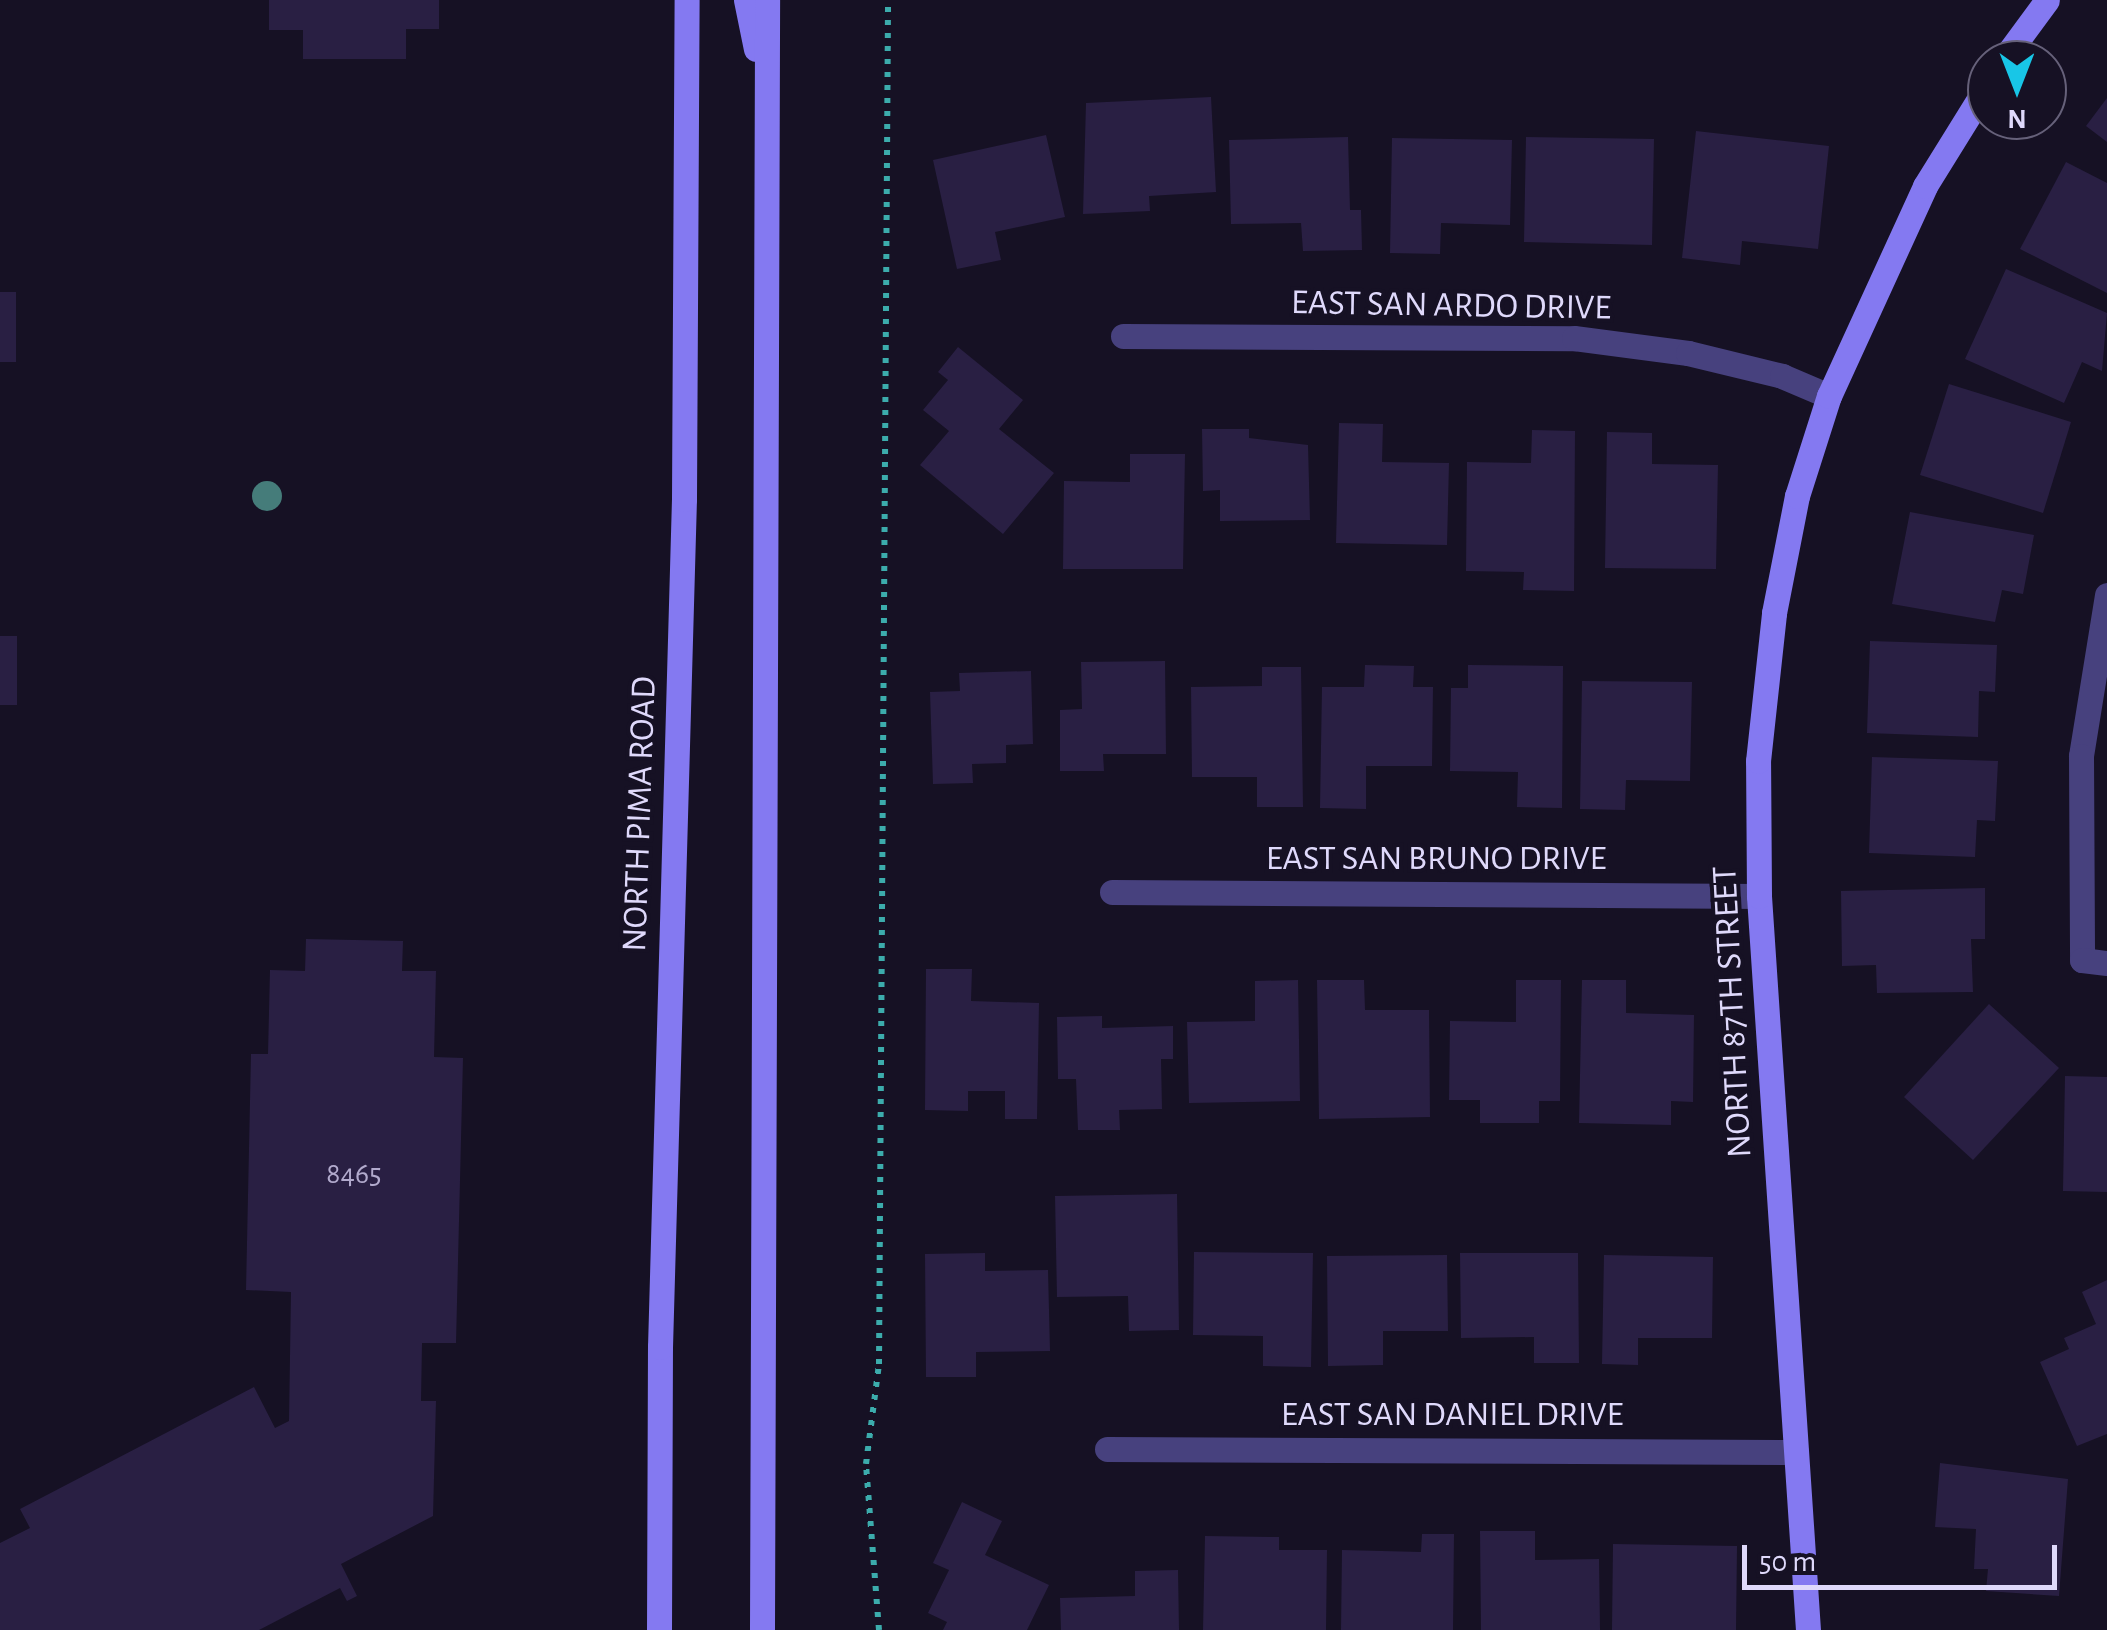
<!DOCTYPE html>
<style>
body{margin:0}
#map{position:relative;width:2107px;height:1630px;overflow:hidden;background:#161124;font-family:"Alegreya Sans",sans-serif}
div>[style]{position:absolute}
.building>*{inset:0;background:#291f43}
.path>*{height:6px;margin-top:-3px;transform-origin:0;background:repeating-linear-gradient(90deg,#3cacac 0 5px,transparent 0 13px)}
.street>*{height:25px;margin:-12.5px;padding:0 12.5px;transform-origin:12.5px;border-radius:12.5px;background:#47417e}
.secondary>*{height:25px;margin:-12.5px;padding:0 12.5px;transform-origin:12.5px;border-radius:12.5px;background:#8479f1}
.trees>*{width:30px;height:30px;margin:-15px;border-radius:50%;background:#457c7a}
span{translate:-50% -50%;white-space:nowrap;text-align:center;line-height:1.15;-webkit-text-stroke:8px #161124;paint-order:stroke}
.number-label{font-size:30px;color:#b2aacd}
.number-label span{-webkit-text-stroke-width:0}
.street-label{font-size:35px;color:#dfd9fb}
.north{position:absolute;left:1967px;top:40px;width:100px;height:100px;box-sizing:border-box;background:#161124;border:2px solid #66617a;border-radius:50%;rotate:180deg;font-size:28px;font-weight:700;line-height:40px;text-align:center;color:#dfd9fb}
.north::after{content:'';display:block;margin:auto;width:35px;height:45px;background:#18c6e7;clip-path:polygon(50% 0,100% 100%,50% 72%,0 100%)}
.scale{position:absolute;left:1742px;top:1545px;width:315px;height:45px;box-sizing:border-box;border:5px solid #dfd9fb;border-top:0;padding-left:12px;font-size:30px;line-height:35px;white-space:nowrap;color:#dfd9fb;-webkit-text-stroke:8px #161124;paint-order:stroke}
</style>
<div id="map">
<div class="building">
<div style="clip-path:polygon(269px 0,439px 0,439px 29px,406px 29px,406px 59px,303px 59px,303px 30px,269px 30px)"></div>
<div style="clip-path:polygon(1211px 97px,1216px 192px,1149px 196px,1150px 211px,1083px 214px,1086px 103px)"></div>
<div style="clip-path:polygon(2107px 98px,2107px 142px,2086px 126px)"></div>
<div style="clip-path:polygon(1696px 131px,1829px 146px,1818px 249px,1742px 241px,1740px 265px,1682px 258px)"></div>
<div style="clip-path:polygon(1046px 135px,1065px 217px,995px 232px,1001px 260px,957px 269px,933px 160px)"></div>
<div style="clip-path:polygon(1348px 137px,1350px 210px,1361px 210px,1362px 250px,1303px 251px,1301px 223px,1231px 224px,1229px 140px)"></div>
<div style="clip-path:polygon(1526px 137px,1654px 139px,1652px 245px,1524px 242px)"></div>
<div style="clip-path:polygon(1392px 138px,1512px 140px,1510px 225px,1441px 223px,1440px 254px,1390px 253px)"></div>
<div style="clip-path:polygon(2066px 162px,2107px 183px,2107px 293px,2020px 249px)"></div>
<div style="clip-path:polygon(2006px 269px,2107px 313px,2102px 371px,2082px 362px,2064px 403px,1965px 359px)"></div>
<div style="clip-path:polygon(0 292px,16px 292px,16px 362px,0 362px)"></div>
<div style="clip-path:polygon(958px 347px,1023px 400px,999px 429px,1054px 473px,1003px 534px,920px 465px,949px 431px,923px 410px,948px 380px,938px 372px)"></div>
<div style="clip-path:polygon(1949px 384px,2071px 422px,2043px 513px,1920px 475px)"></div>
<div style="clip-path:polygon(1339px 423px,1383px 424px,1382px 462px,1449px 463px,1447px 545px,1336px 543px)"></div>
<div style="clip-path:polygon(1202px 429px,1249px 429px,1249px 438px,1308px 445px,1310px 520px,1220px 521px,1220px 490px,1203px 491px)"></div>
<div style="clip-path:polygon(1532px 430px,1575px 431px,1574px 591px,1523px 590px,1524px 572px,1466px 571px,1467px 462px,1531px 463px)"></div>
<div style="clip-path:polygon(1607px 432px,1652px 433px,1652px 464px,1718px 465px,1716px 569px,1605px 568px)"></div>
<div style="clip-path:polygon(1130px 454px,1185px 454px,1183px 569px,1063px 569px,1064px 481px,1130px 482px)"></div>
<div style="clip-path:polygon(1910px 512px,2034px 535px,2023px 594px,2002px 590px,1995px 622px,1892px 604px)"></div>
<div style="clip-path:polygon(0 636px,17px 636px,17px 705px,0 705px)"></div>
<div style="clip-path:polygon(1870px 641px,1997px 645px,1995px 692px,1979px 691px,1978px 737px,1867px 733px)"></div>
<div style="clip-path:polygon(1165px 661px,1166px 754px,1103px 754px,1104px 771px,1060px 771px,1060px 710px,1082px 709px,1081px 662px)"></div>
<div style="clip-path:polygon(1365px 665px,1414px 666px,1413px 687px,1433px 687px,1432px 766px,1366px 766px,1366px 809px,1320px 808px,1322px 687px,1364px 687px)"></div>
<div style="clip-path:polygon(1468px 665px,1563px 666px,1562px 808px,1517px 807px,1518px 772px,1450px 771px,1451px 688px,1468px 688px)"></div>
<div style="clip-path:polygon(1262px 667px,1301px 667px,1303px 807px,1257px 807px,1257px 777px,1192px 777px,1191px 687px,1262px 686px)"></div>
<div style="clip-path:polygon(1031px 671px,1033px 744px,1006px 745px,1006px 763px,972px 764px,973px 783px,933px 784px,930px 692px,960px 691px,959px 673px)"></div>
<div style="clip-path:polygon(1582px 681px,1692px 682px,1690px 781px,1626px 780px,1625px 810px,1580px 809px)"></div>
<div style="clip-path:polygon(1872px 757px,1998px 761px,1995px 821px,1977px 820px,1975px 857px,1869px 853px)"></div>
<div style="clip-path:polygon(1985px 888px,1985px 939px,1971px 939px,1973px 992px,1877px 993px,1876px 965px,1842px 966px,1841px 891px)"></div>
<div style="clip-path:polygon(306px 939px,403px 941px,402px 971px,436px 971px,434px 1057px,463px 1058px,456px 1343px,422px 1343px,421px 1401px,436px 1401px,433px 1516px,341px 1564px,357px 1596px,347px 1601px,340px 1588px,259px 1630px,0 1630px,0 1543px,30px 1528px,20px 1509px,254px 1387px,275px 1428px,289px 1421px,291px 1292px,246px 1290px,251px 1054px,268px 1054px,270px 970px,305px 971px)"></div>
<div style="clip-path:polygon(926px 969px,972px 969px,971px 1001px,1039px 1003px,1037px 1119px,1005px 1119px,1005px 1091px,968px 1091px,968px 1111px,925px 1110px)"></div>
<div style="clip-path:polygon(1298px 980px,1300px 1101px,1189px 1103px,1187px 1022px,1255px 1021px,1255px 981px)"></div>
<div style="clip-path:polygon(1317px 980px,1364px 980px,1365px 1010px,1429px 1010px,1430px 1117px,1319px 1119px)"></div>
<div style="clip-path:polygon(1516px 980px,1561px 980px,1560px 1101px,1539px 1101px,1539px 1123px,1480px 1123px,1480px 1100px,1449px 1100px,1450px 1021px,1516px 1022px)"></div>
<div style="clip-path:polygon(1582px 980px,1626px 980px,1626px 1013px,1694px 1015px,1693px 1102px,1671px 1101px,1671px 1125px,1579px 1123px)"></div>
<div style="clip-path:polygon(1989px 1004px,2059px 1068px,1973px 1160px,1904px 1097px)"></div>
<div style="clip-path:polygon(1102px 1016px,1102px 1028px,1173px 1026px,1173px 1059px,1161px 1059px,1162px 1109px,1119px 1110px,1120px 1130px,1078px 1130px,1076px 1079px,1058px 1079px,1057px 1017px)"></div>
<div style="clip-path:polygon(2065px 1076px,2107px 1077px,2107px 1192px,2063px 1191px)"></div>
<div style="clip-path:polygon(1177px 1194px,1179px 1330px,1129px 1331px,1128px 1296px,1057px 1297px,1055px 1196px)"></div>
<div style="clip-path:polygon(1194px 1252px,1313px 1253px,1311px 1367px,1263px 1366px,1263px 1336px,1193px 1335px)"></div>
<div style="clip-path:polygon(985px 1253px,985px 1271px,1048px 1270px,1050px 1351px,976px 1352px,976px 1377px,926px 1377px,925px 1254px)"></div>
<div style="clip-path:polygon(1460px 1253px,1578px 1253px,1579px 1363px,1534px 1363px,1534px 1337px,1461px 1338px)"></div>
<div style="clip-path:polygon(1447px 1255px,1448px 1331px,1383px 1331px,1383px 1365px,1328px 1366px,1327px 1256px)"></div>
<div style="clip-path:polygon(1604px 1255px,1713px 1257px,1712px 1338px,1638px 1338px,1638px 1365px,1602px 1364px)"></div>
<div style="clip-path:polygon(2107px 1280px,2107px 1434px,2077px 1446px,2040px 1362px,2069px 1349px,2064px 1338px,2096px 1324px,2082px 1292px)"></div>
<div style="clip-path:polygon(1940px 1463px,2068px 1479px,2059px 1596px,1986px 1591px,1988px 1569px,1974px 1569px,1976px 1529px,1935px 1527px)"></div>
<div style="clip-path:polygon(962px 1502px,1002px 1521px,985px 1555px,1049px 1585px,1027px 1630px,943px 1630px,947px 1622px,928px 1613px,949px 1570px,933px 1563px)"></div>
<div style="clip-path:polygon(1480px 1531px,1535px 1531px,1535px 1560px,1599px 1559px,1600px 1630px,1481px 1630px)"></div>
<div style="clip-path:polygon(1422px 1534px,1454px 1534px,1453px 1630px,1341px 1630px,1342px 1550px,1421px 1552px)"></div>
<div style="clip-path:polygon(1205px 1536px,1279px 1537px,1279px 1550px,1327px 1550px,1326px 1630px,1203px 1630px)"></div>
<div style="clip-path:polygon(1613px 1544px,1737px 1546px,1736px 1630px,1612px 1630px)"></div>
<div style="clip-path:polygon(1178px 1570px,1179px 1630px,1061px 1630px,1060px 1598px,1135px 1596px,1135px 1571px)"></div>
</div>
<div class="path">
<div style="left:879px;top:1630px;width:167px;rotate:-94.5deg"></div>
<div style="left:866px;top:1464px;width:101px;rotate:-82.6deg"></div>
<div style="left:879px;top:1364px;width:1364px;rotate:-89.62deg"></div>
</div>
<div class="street">
<div style="left:1123px;top:336px;width:451px;rotate:0.3deg"></div>
<div style="left:1574px;top:338px;width:115px;rotate:7.5deg"></div>
<div style="left:1688px;top:353px;width:97px;rotate:13.7deg"></div>
<div style="left:1782px;top:376px;width:51px;rotate:23.1deg"></div>
<div style="left:2107px;top:595px;width:163px;rotate:99.2deg"></div>
<div style="left:2081px;top:756px;width:204px;rotate:89.7deg"></div>
<div style="left:2082px;top:960px;width:25px;rotate:7deg"></div>
<div style="left:1112px;top:892px;width:647px;rotate:0.35deg"></div>
<div style="left:1107px;top:1449px;width:689px;rotate:0.25deg"></div>
</div>
<div class="secondary">
<div style="left:746px;top:0;width:50px;rotate:78.5deg"></div>
<div style="left:2003px;top:60px;width:74px;rotate:-53.7deg"></div>
<div style="left:659px;top:1630px;width:283px;rotate:-89.8deg"></div>
<div style="left:660px;top:1347px;width:848px;rotate:-88.38deg"></div>
<div style="left:684px;top:499px;width:499px;rotate:-89.7deg"></div>
<div style="left:762px;top:1630px;width:1630px;rotate:-89.82deg"></div>
<div style="left:1808px;top:1630px;width:736px;rotate:-93.82deg"></div>
<div style="left:1759px;top:896px;width:135px;rotate:-90.4deg"></div>
<div style="left:1758px;top:761px;width:149px;rotate:-83.8deg"></div>
<div style="left:1774px;top:613px;width:119px;rotate:-78.9deg"></div>
<div style="left:1797px;top:496px;width:105px;rotate:-72.3deg"></div>
<div style="left:1829px;top:396px;width:231px;rotate:-65.4deg"></div>
<div style="left:1925px;top:186px;width:118px;rotate:-58.2deg"></div>
</div>
<div class="trees">
<div style="left:267px;top:496px"></div>
</div>
<div class="number-label">
<span style="left:354px;top:1174px">8465</span>
</div>
<div class="street-label">
<span style="left:1451px;top:306px;rotate:1deg">EAST SAN ARDO DRIVE</span>
<span style="left:640px;top:814px;rotate:-88deg">NORTH PIMA ROAD</span>
<span style="left:1436px;top:859px">EAST SAN BRUNO DRIVE</span>
<span style="left:1733px;top:1012px;rotate:-93deg">NORTH 87TH STREET</span>
<span style="left:1452px;top:1415px">EAST SAN DANIEL DRIVE</span>
</div>
<div class="north">N</div>
<div class="scale">50 m</div>
</div>
